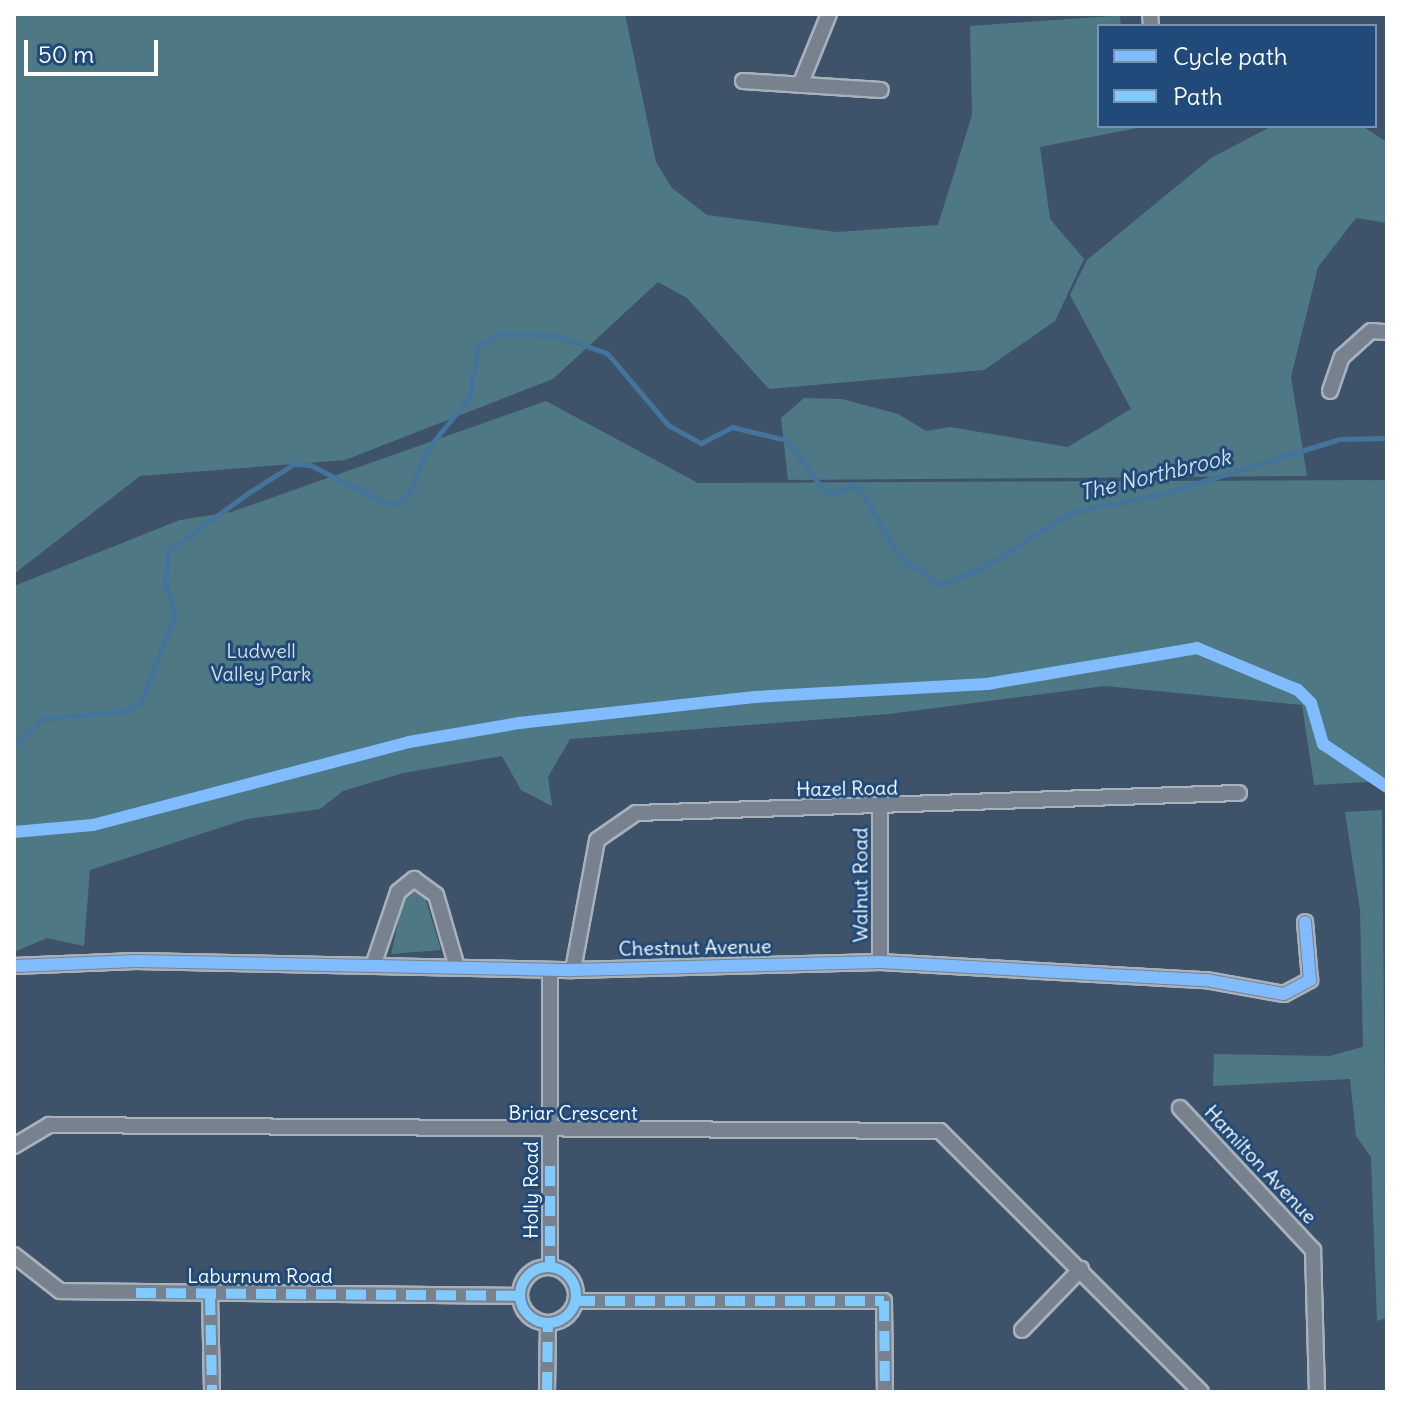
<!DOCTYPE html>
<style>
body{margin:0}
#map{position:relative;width:1401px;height:1406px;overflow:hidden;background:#3e5369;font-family:Delius,sans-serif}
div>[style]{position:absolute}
.green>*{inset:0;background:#4e7984}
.stream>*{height:5px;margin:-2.5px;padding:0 2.5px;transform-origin:2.5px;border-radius:2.5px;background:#43749b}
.roads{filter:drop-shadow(2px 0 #a8b2bc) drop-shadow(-2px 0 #a8b2bc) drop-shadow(0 2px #a8b2bc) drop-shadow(0 -2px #a8b2bc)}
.minor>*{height:14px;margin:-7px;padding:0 7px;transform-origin:7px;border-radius:7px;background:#77828e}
.minor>.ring{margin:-7px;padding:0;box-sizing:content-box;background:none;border:14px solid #77828e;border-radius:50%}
.quiet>*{height:10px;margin-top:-5px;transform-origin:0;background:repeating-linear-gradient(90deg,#80caff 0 20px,transparent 0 30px)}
.quiet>.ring{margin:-5px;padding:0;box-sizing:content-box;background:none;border:10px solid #80caff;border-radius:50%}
.cycleway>*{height:12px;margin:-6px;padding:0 6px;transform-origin:6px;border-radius:6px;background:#80bcff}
span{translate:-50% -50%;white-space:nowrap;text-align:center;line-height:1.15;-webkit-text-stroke:6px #1f4a7a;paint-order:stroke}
.park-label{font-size:20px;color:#d4dfe1}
.street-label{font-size:20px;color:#fff}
.water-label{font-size:22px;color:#d0dde7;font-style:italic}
.frame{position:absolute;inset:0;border:16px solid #fff;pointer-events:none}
.legend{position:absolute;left:1097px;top:24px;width:280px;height:104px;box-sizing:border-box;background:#1f4a7a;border:2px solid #7992af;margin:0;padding:10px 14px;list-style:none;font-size:24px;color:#fff}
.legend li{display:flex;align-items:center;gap:16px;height:40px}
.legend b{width:40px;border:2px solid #7992af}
.scale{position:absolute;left:24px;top:40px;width:134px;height:36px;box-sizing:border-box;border:4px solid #fff;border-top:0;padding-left:10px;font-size:24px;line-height:28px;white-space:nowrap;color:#fff;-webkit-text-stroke:6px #1f4a7a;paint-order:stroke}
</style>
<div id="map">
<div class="green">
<div style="clip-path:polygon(14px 14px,625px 14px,656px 162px,672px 188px,707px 215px,836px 232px,938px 225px,972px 115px,970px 26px,1140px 14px,1120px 16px,1121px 26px,1099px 26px,1099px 126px,1147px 126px,1040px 147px,1050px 219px,1084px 259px,1055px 321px,984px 370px,769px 389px,687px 298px,658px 282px,553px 379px,345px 460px,140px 476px,14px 574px)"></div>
<div style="clip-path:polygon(1272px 126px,1362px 126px,1387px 142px,1387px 223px,1356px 218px,1318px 267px,1291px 377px,1307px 476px,788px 480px,781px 418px,804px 398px,842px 399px,898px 414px,926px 431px,950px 427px,1068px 447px,1131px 409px,1070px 295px,1087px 260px,1211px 158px)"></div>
<div style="clip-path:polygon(546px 401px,698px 483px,1387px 480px,1386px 781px,1314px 785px,1302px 705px,1105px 686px,889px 714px,570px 739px,548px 777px,552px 806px,521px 790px,502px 756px,403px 773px,343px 791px,320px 809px,247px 819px,90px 870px,84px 946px,47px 938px,14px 952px,14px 586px,180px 520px,231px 512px)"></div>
<div style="clip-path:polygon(1382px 810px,1387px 1318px,1377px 1321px,1371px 1157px,1356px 1136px,1350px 1079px,1213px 1086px,1214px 1054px,1329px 1056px,1363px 1047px,1360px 910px,1345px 812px)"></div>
<div style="clip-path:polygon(414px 888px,423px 891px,441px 950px,391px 954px,404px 897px)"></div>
</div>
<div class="stream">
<div style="left:14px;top:747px;width:42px;rotate:-44deg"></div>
<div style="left:44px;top:718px;width:78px;rotate:-4.4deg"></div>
<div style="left:122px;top:712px;width:21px;rotate:-28deg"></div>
<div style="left:141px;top:702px;width:94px;rotate:-68.9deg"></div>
<div style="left:175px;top:614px;width:32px;rotate:-108deg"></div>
<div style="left:165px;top:584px;width:33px;rotate:-85deg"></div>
<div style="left:168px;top:551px;width:99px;rotate:-35.9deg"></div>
<div style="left:248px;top:493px;width:54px;rotate:-32.2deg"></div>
<div style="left:294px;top:464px;width:16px;rotate:4deg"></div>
<div style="left:310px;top:465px;width:80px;rotate:26.9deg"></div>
<div style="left:381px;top:501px;width:14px;rotate:12deg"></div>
<div style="left:395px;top:504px;width:18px;rotate:-38deg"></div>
<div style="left:409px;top:493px;width:49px;rotate:-67.1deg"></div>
<div style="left:428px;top:448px;width:65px;rotate:-50.6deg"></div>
<div style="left:469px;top:398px;width:53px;rotate:-80.2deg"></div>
<div style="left:478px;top:346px;width:23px;rotate:-31deg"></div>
<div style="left:498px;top:334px;width:56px;rotate:1deg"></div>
<div style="left:554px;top:335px;width:56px;rotate:18.8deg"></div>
<div style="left:607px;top:353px;width:94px;rotate:49.7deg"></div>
<div style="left:668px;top:425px;width:38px;rotate:29deg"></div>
<div style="left:701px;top:443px;width:35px;rotate:-27deg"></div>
<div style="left:732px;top:427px;width:56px;rotate:13.5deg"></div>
<div style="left:786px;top:440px;width:61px;rotate:52.9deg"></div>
<div style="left:823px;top:489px;width:12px;rotate:24deg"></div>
<div style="left:834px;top:494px;width:21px;rotate:-28deg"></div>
<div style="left:853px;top:484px;width:7px;rotate:34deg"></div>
<div style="left:859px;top:488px;width:82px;rotate:59.4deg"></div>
<div style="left:901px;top:559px;width:47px;rotate:32deg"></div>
<div style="left:941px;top:584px;width:40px;rotate:-20.2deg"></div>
<div style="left:979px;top:570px;width:109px;rotate:-32.2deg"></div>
<div style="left:1071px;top:512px;width:93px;rotate:-11.2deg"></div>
<div style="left:1162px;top:494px;width:186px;rotate:-17.2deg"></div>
<div style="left:1340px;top:439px;width:47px;rotate:-1.2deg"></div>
</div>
<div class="roads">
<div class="minor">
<div style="left:1150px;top:14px;width:12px;rotate:85deg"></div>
<div style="left:743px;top:81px;width:138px;rotate:3.7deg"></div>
<div style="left:800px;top:85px;width:77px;rotate:-67.8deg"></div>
<div style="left:1330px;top:391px;width:36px;rotate:-71deg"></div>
<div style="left:1342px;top:357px;width:39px;rotate:-42deg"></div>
<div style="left:1371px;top:331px;width:16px;rotate:4deg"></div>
<div style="left:880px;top:962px;width:154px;rotate:-90deg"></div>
<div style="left:374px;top:963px;width:75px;rotate:-71.3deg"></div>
<div style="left:398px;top:892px;width:21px;rotate:-39deg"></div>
<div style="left:414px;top:879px;width:27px;rotate:36deg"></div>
<div style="left:436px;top:895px;width:72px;rotate:73.8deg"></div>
<div style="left:14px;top:966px;width:122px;rotate:-2.3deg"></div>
<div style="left:136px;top:961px;width:437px;rotate:1.2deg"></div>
<div style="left:573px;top:970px;width:307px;rotate:-1.5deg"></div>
<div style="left:880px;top:962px;width:326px;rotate:3.2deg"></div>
<div style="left:1206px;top:980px;width:79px;rotate:10.2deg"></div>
<div style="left:1284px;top:994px;width:30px;rotate:-28deg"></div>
<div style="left:1310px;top:980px;width:58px;rotate:-94.9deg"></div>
<div style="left:573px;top:970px;width:132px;rotate:-79.5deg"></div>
<div style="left:597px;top:840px;width:47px;rotate:-34.7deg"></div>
<div style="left:636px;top:813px;width:603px;rotate:-1.9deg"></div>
<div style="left:1180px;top:1108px;width:195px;rotate:46.9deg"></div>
<div style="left:1313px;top:1250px;width:142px;rotate:88.4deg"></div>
<div style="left:14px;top:1146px;width:41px;rotate:-31deg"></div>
<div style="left:49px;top:1125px;width:891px;rotate:0.39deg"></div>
<div style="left:940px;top:1131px;width:369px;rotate:45deg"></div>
<div style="left:14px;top:1255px;width:58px;rotate:38deg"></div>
<div style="left:60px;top:1291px;width:460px;rotate:0.6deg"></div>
<div style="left:550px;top:1267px;width:297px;rotate:-90deg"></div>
<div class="ring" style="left:520px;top:1267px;width:42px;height:42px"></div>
<div style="left:210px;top:1295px;width:97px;rotate:88.8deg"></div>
<div style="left:575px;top:1301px;width:309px"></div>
<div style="left:884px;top:1301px;width:91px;rotate:89.4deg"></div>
<div style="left:1022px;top:1330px;width:85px;rotate:-46deg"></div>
<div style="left:547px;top:1392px;width:69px;rotate:-89.2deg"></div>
</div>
</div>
<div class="quiet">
<div style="left:550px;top:1166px;width:101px;rotate:90deg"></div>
<div class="ring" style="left:520px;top:1267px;width:46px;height:46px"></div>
<div style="left:136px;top:1293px;width:384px;rotate:0.4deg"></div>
<div style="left:210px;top:1295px;width:97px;rotate:88.8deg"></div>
<div style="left:575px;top:1301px;width:309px"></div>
<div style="left:884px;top:1301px;width:91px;rotate:89.4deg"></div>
<div style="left:547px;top:1392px;width:69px;rotate:-89.2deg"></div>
</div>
<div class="cycleway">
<div style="left:14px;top:832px;width:79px;rotate:-5.1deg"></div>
<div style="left:93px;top:825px;width:327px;rotate:-14.7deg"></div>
<div style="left:409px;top:742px;width:112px;rotate:-9.8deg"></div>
<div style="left:519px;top:723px;width:237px;rotate:-6.3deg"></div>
<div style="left:755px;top:697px;width:232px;rotate:-3.2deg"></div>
<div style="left:987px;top:684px;width:213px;rotate:-9.7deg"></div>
<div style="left:1197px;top:648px;width:109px;rotate:22.6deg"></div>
<div style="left:1298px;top:690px;width:18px;rotate:45deg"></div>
<div style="left:1311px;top:703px;width:43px;rotate:73.7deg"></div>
<div style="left:1323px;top:744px;width:77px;rotate:33.9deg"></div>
<div style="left:14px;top:966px;width:122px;rotate:-2.3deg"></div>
<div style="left:136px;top:961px;width:437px;rotate:1.2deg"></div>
<div style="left:573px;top:970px;width:307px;rotate:-1.5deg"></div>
<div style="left:880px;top:962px;width:326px;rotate:3.2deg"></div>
<div style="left:1206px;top:980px;width:79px;rotate:10.2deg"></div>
<div style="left:1284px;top:994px;width:30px;rotate:-28deg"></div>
<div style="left:1310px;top:980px;width:58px;rotate:-94.9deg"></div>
</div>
<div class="park-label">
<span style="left:261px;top:662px">Ludwell<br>Valley Park</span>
</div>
<div class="street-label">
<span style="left:847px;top:788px;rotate:-1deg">Hazel Road</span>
<span style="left:860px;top:885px;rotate:-90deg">Walnut Road</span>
<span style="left:695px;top:947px;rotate:-1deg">Chestnut Avenue</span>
<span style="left:573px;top:1112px">Briar Crescent</span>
<span style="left:1261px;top:1164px;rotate:47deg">Hamilton Avenue</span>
<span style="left:530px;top:1190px;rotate:-90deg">Holly Road</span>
<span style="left:260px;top:1275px">Laburnum Road</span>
</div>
<div class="water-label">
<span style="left:1155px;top:475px;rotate:-14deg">The Northbrook</span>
</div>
<div class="frame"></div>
<ul class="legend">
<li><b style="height:10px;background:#80bcff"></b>Cycle path</li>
<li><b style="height:10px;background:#80caff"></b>Path</li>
</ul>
<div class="scale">50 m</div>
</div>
